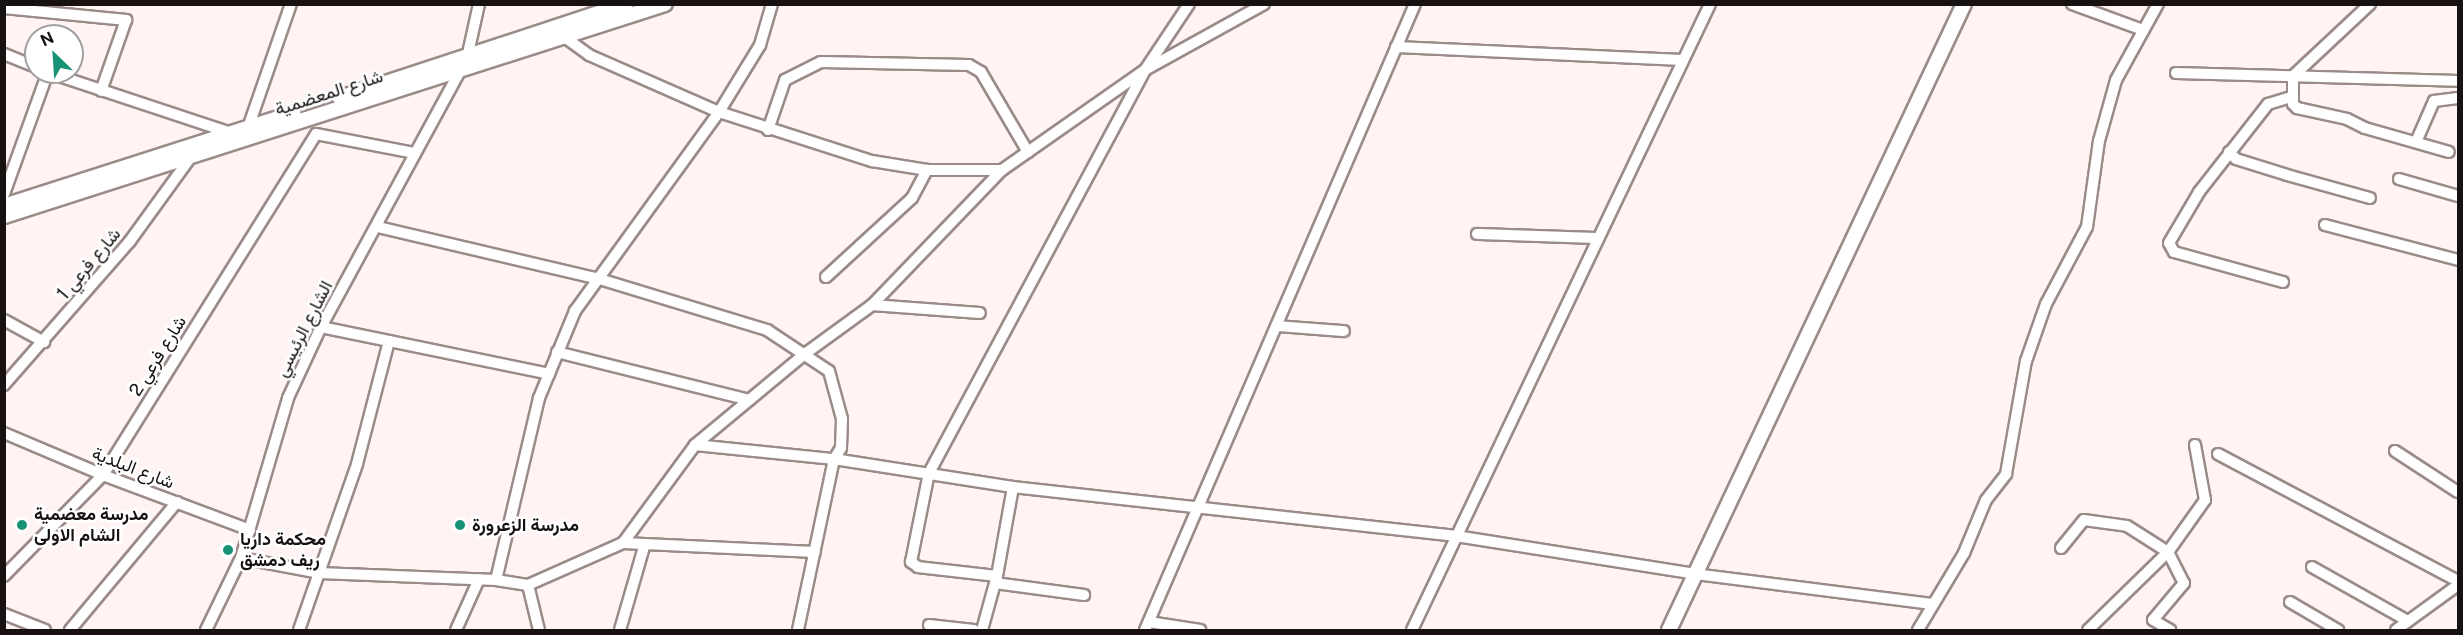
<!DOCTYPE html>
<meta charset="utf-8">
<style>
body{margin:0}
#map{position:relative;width:2463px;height:635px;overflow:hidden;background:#fff4f3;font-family:"Public Sans",Vazirmatn,sans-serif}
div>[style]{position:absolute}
.roads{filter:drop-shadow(2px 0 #9a8b89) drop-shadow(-2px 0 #9a8b89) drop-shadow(0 2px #9a8b89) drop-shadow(0 -2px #9a8b89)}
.minor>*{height:10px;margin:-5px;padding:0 5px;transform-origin:5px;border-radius:5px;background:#fff}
.major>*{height:14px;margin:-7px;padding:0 7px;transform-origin:7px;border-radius:7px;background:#fff}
.dots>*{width:16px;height:16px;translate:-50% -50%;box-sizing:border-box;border:3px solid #fff;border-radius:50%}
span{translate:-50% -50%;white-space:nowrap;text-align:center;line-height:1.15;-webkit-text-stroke:5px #fff;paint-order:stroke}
.street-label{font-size:18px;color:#171111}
.poi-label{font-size:18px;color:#171111;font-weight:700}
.left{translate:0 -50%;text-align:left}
.frame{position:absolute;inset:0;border:6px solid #171111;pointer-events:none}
.north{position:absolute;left:24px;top:24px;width:60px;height:60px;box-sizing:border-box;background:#fff;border:2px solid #a2a0a0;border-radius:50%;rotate:335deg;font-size:16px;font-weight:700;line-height:24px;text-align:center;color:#171111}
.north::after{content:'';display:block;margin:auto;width:21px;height:27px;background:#179277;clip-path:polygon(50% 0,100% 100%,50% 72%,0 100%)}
</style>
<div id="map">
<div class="roads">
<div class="minor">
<div style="left:2072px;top:4px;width:76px;rotate:20.1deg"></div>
<div style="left:2370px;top:4px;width:105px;rotate:136.9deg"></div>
<div style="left:2293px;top:76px;width:28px;rotate:90deg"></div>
<div style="left:2293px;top:104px;width:6px;rotate:45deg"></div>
<div style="left:2297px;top:108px;width:51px;rotate:12.4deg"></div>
<div style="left:2347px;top:119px;width:20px;rotate:27deg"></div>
<div style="left:2365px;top:128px;width:87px;rotate:15.9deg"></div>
<div style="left:4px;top:8px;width:123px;rotate:5.6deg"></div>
<div style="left:126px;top:20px;width:75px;rotate:109.4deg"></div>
<div style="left:563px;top:36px;width:32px;rotate:36deg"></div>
<div style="left:589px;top:55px;width:142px;rotate:23.7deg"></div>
<div style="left:719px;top:112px;width:161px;rotate:17.8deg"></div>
<div style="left:872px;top:161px;width:56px;rotate:9.3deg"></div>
<div style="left:927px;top:170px;width:75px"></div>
<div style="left:1396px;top:47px;width:287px;rotate:2.6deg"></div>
<div style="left:4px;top:54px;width:35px;rotate:22deg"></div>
<div style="left:47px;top:72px;width:194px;rotate:18.3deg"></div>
<div style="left:2176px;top:73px;width:282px;rotate:1.6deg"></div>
<div style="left:248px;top:128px;width:131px;rotate:-70.9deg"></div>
<div style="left:768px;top:130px;width:53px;rotate:-71.2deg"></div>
<div style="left:785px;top:80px;width:40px;rotate:-26.6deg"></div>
<div style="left:821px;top:62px;width:148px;rotate:1.2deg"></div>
<div style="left:969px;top:65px;width:14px;rotate:30deg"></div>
<div style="left:981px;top:72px;width:93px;rotate:59.6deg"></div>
<div style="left:2416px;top:142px;width:45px;rotate:-66.3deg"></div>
<div style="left:2434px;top:101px;width:24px;rotate:-7deg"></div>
<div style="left:2229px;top:152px;width:10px;rotate:45deg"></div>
<div style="left:2236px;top:159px;width:53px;rotate:17.4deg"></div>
<div style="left:2287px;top:175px;width:86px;rotate:15.5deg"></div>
<div style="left:2399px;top:179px;width:61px;rotate:16.1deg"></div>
<div style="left:4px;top:194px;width:130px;rotate:-70.2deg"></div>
<div style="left:2325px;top:225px;width:138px;rotate:14.7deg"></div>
<div style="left:378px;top:227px;width:224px;rotate:13.2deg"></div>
<div style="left:596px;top:278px;width:179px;rotate:16.9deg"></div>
<div style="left:767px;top:330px;width:74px;rotate:33.5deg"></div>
<div style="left:829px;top:371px;width:50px;rotate:74.8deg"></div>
<div style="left:842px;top:419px;width:29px;rotate:92deg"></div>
<div style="left:841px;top:448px;width:13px;rotate:122deg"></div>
<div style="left:834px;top:459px;width:175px;rotate:101.9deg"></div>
<div style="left:1477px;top:234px;width:121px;rotate:1.9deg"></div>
<div style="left:826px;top:277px;width:117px;rotate:-42.6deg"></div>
<div style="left:912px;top:198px;width:32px;rotate:-62deg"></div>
<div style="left:2283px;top:282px;width:113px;rotate:-164.6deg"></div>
<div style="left:2174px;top:252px;width:10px;rotate:-119deg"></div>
<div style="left:2169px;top:243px;width:59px;rotate:-59.5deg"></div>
<div style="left:2199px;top:192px;width:112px;rotate:-51.9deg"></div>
<div style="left:2268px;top:104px;width:24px;rotate:-17deg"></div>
<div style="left:872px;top:305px;width:108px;rotate:4.2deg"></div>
<div style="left:4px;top:320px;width:46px;rotate:28.8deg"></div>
<div style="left:1277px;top:326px;width:67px;rotate:4.3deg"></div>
<div style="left:321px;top:327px;width:233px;rotate:11.6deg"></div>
<div style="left:557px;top:352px;width:198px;rotate:14deg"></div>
<div style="left:4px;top:385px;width:191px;rotate:-48.8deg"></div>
<div style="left:130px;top:241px;width:102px;rotate:-54.1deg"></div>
<div style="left:4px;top:433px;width:108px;rotate:23deg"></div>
<div style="left:103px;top:475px;width:157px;rotate:20.5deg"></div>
<div style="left:695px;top:445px;width:140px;rotate:5.8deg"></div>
<div style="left:834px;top:459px;width:181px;rotate:8.9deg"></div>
<div style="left:1013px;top:487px;width:446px;rotate:6.3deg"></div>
<div style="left:1456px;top:536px;width:242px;rotate:9deg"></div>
<div style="left:1695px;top:574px;width:238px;rotate:7.2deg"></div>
<div style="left:2395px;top:451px;width:75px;rotate:33.1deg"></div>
<div style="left:2218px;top:454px;width:272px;rotate:27.9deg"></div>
<div style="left:623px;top:543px;width:192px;rotate:2.7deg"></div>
<div style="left:2061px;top:548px;width:36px;rotate:-51deg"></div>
<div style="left:2084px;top:520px;width:43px;rotate:7.9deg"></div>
<div style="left:2127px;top:526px;width:49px;rotate:32.4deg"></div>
<div style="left:2168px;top:552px;width:35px;rotate:63deg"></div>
<div style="left:2184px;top:583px;width:48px;rotate:130deg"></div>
<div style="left:2153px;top:620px;width:20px;rotate:30deg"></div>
<div style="left:241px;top:558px;width:79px;rotate:10.9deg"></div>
<div style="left:319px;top:573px;width:177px;rotate:2.3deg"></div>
<div style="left:496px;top:580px;width:32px;rotate:9deg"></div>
<div style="left:528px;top:585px;width:46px;rotate:76.3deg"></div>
<div style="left:2312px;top:567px;width:110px;rotate:29.4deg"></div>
<div style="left:4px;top:576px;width:141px;rotate:-45.6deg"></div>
<div style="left:103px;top:475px;width:402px;rotate:-58deg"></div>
<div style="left:316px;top:134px;width:101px;rotate:10.9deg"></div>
<div style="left:997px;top:576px;width:80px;rotate:-173.5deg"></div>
<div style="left:918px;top:567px;width:9px;rotate:-144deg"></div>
<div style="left:911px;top:562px;width:91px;rotate:-78.6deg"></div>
<div style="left:929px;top:473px;width:457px;rotate:-61.8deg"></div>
<div style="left:1145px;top:70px;width:79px;rotate:-56.3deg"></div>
<div style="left:496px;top:580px;width:187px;rotate:-76.7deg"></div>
<div style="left:539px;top:398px;width:94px;rotate:-67.5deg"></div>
<div style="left:575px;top:311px;width:246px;rotate:-54.1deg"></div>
<div style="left:719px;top:112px;width:79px;rotate:-58.5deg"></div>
<div style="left:760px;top:45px;width:43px;rotate:-73.7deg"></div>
<div style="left:995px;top:583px;width:90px;rotate:7.7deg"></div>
<div style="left:528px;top:585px;width:104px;rotate:-23.9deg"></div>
<div style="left:623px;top:543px;width:122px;rotate:-53.7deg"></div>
<div style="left:695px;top:445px;width:144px;rotate:-39.7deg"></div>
<div style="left:806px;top:353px;width:82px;rotate:-36deg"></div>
<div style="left:872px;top:305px;width:187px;rotate:-46.1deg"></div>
<div style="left:1002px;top:170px;width:174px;rotate:-35deg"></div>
<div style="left:1145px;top:70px;width:136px;rotate:-29deg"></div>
<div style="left:2290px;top:602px;width:56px;rotate:30.3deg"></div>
<div style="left:4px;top:614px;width:44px;rotate:21.3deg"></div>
<div style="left:1149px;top:622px;width:52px;rotate:8.9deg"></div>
<div style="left:929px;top:625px;width:45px;rotate:6.3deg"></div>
<div style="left:70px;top:630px;width:167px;rotate:-50.1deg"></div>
<div style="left:206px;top:630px;width:80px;rotate:-64.1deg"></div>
<div style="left:241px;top:558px;width:167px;rotate:-73.6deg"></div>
<div style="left:288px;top:398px;width:78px;rotate:-65.1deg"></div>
<div style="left:321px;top:327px;width:306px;rotate:-61.5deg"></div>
<div style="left:467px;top:58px;width:55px;rotate:-77.5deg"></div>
<div style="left:299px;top:630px;width:176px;rotate:-70.7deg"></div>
<div style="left:357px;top:464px;width:127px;rotate:-75.4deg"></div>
<div style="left:456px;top:630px;width:56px;rotate:-65.7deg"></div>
<div style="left:620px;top:630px;width:86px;rotate:-73.9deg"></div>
<div style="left:982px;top:630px;width:56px;rotate:-74.5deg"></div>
<div style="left:997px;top:576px;width:90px;rotate:-79.8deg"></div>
<div style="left:1145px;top:630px;width:682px;rotate:-66.67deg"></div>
<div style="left:1412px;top:630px;width:693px;rotate:-64.54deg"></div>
<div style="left:1918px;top:630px;width:90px;rotate:-59.1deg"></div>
<div style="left:1964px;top:553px;width:57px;rotate:-67.5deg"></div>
<div style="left:1986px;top:500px;width:33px;rotate:-52deg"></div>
<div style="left:2006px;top:474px;width:115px;rotate:-80deg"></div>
<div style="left:2026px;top:361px;width:60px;rotate:-70.7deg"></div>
<div style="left:2046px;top:304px;width:87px;rotate:-62deg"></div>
<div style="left:2087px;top:227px;width:87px;rotate:-82.1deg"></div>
<div style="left:2099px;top:141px;width:63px;rotate:-74.4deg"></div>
<div style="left:2116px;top:80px;width:87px;rotate:-61.1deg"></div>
<div style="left:2088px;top:630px;width:112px;rotate:-44.3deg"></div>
<div style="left:2168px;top:552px;width:64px;rotate:-54.6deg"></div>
<div style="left:2205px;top:500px;width:56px;rotate:-100.3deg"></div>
<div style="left:2396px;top:630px;width:77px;rotate:-36deg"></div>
</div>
<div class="major">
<div style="left:340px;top:98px;width:301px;rotate:-18.2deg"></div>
<div style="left:4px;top:206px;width:304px;rotate:-17.8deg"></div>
<div style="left:4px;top:216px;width:694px;rotate:-17.78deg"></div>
<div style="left:1669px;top:630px;width:692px;rotate:-64.77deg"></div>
</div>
</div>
<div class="dots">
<div style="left:22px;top:525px;background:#179277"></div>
<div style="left:460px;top:525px;background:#179277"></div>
<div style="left:228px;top:550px;background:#179277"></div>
</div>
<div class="street-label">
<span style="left:329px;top:93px;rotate:-18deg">شارع المعضمية</span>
<span style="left:89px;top:264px;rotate:-50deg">شارع فرعي 1</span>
<span style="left:304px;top:329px;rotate:-63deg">الشارع الرئيسي</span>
<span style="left:158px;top:356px;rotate:-58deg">شارع فرعي 2</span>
<span style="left:133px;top:468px;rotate:21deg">شارع البلدية</span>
</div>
<div class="poi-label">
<span class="left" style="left:34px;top:525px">مدرسة معضمية<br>الشام الاولى</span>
<span class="left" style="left:472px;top:525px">مدرسة الزعرورة</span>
<span class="left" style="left:240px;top:550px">محكمة داريا<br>ريف دمشق</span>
</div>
<div class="frame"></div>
<div class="north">N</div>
</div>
